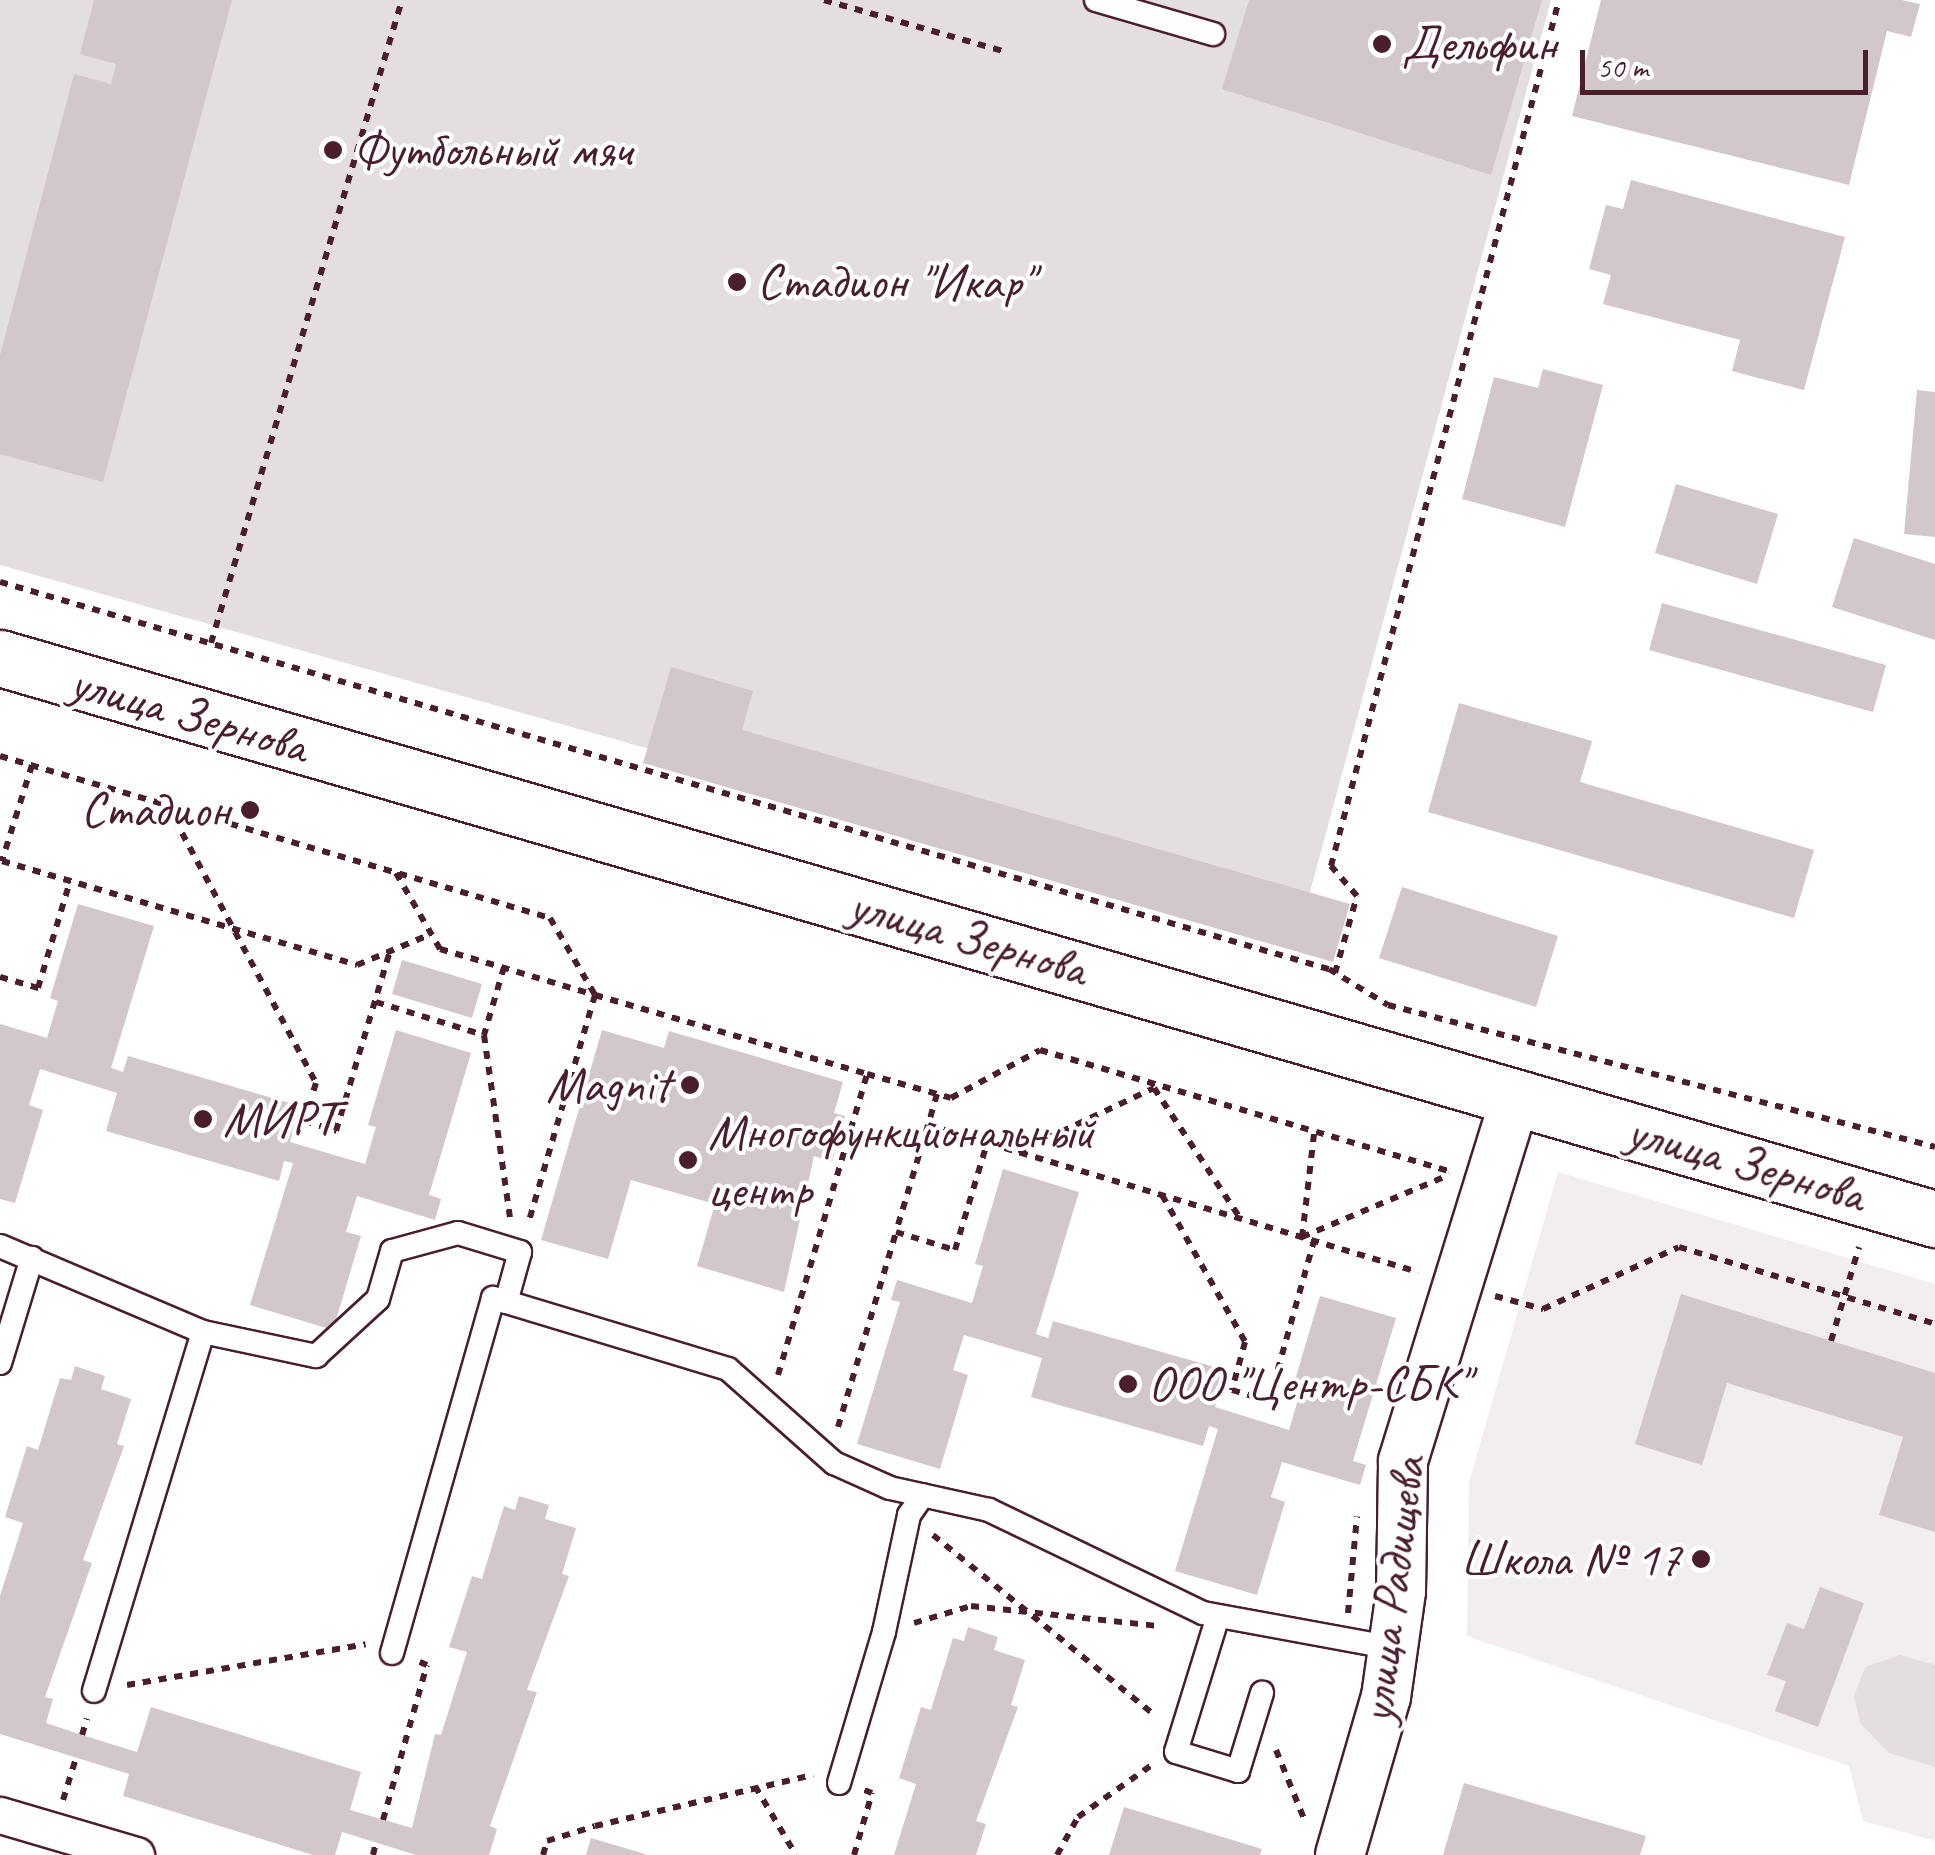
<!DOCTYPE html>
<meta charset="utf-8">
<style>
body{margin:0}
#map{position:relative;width:1935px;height:1855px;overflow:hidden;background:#fff;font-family:Caveat,sans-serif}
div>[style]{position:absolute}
.built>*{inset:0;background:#f2eeef}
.green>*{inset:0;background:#e5dee0}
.building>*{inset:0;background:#d2c7cb}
.path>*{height:6px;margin-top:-3px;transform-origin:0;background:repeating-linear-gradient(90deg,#4a1f2b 0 8px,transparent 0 16px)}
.roads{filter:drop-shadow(2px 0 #4a1f2b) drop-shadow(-2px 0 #4a1f2b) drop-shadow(0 2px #4a1f2b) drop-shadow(0 -2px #4a1f2b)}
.service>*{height:22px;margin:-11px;padding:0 11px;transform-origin:11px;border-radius:11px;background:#fff}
.pedestrian>*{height:35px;margin:-17.5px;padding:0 17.5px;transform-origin:17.5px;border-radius:17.5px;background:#fff}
.minor>*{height:48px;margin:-24px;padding:0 24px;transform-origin:24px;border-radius:24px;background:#fff}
.secondary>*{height:55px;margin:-27.5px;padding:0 27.5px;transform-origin:27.5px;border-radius:27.5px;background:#fff}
.dots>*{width:28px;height:28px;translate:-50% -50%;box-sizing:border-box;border:5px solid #fff;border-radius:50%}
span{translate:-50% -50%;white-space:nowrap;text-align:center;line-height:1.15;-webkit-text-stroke:8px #fff;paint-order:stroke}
.poi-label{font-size:50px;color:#4a1f2b}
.left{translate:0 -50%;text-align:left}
.right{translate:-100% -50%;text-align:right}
.street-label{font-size:50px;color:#4a1f2b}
.scale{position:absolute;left:1580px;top:50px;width:288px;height:45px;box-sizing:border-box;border:5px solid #4a1f2b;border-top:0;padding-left:12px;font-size:30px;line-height:35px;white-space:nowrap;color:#4a1f2b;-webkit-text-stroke:8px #fff;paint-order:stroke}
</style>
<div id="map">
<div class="built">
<div style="clip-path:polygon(1558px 1172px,1935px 1284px,1935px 1841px,1863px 1821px,1849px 1766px,1467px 1636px,1469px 1482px)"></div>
</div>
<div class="green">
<div style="clip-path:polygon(0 0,1551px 0,1299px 933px,0 565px)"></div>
<div style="clip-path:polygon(1900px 1655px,1935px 1665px,1935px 1767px,1889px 1753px,1860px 1723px,1854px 1696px,1865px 1667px)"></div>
</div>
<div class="building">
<div style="clip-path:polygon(94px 0,232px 0,103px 482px,0 454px,0 355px,74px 74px,111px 84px,116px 64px,80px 54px)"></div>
<div style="clip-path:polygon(1249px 0,1542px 0,1491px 175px,1222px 89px)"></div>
<div style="clip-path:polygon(1601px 0,1902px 0,1920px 4px,1911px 37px,1887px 31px,1849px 185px,1572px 116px)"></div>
<div style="clip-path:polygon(1631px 180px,1845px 237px,1804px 390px,1732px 371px,1740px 340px,1603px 304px,1611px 275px,1589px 269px,1606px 205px,1623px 209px)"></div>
<div style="clip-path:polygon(1543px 369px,1603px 385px,1565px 527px,1462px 499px,1494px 377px,1538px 388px)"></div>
<div style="clip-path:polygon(1917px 390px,1935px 392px,1935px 537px,1904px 534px)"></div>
<div style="clip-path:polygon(1676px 484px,1778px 514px,1757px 584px,1655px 553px)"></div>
<div style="clip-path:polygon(1854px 538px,1935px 564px,1935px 640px,1832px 607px)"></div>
<div style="clip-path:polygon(1662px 603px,1886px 665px,1873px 712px,1649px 650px)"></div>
<div style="clip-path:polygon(671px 667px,753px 691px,742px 730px,1350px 904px,1333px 962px,643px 763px)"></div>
<div style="clip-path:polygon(1459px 703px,1592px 741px,1580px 782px,1814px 850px,1794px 918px,1428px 812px)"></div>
<div style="clip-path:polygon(1402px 887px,1558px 936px,1536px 1007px,1379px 958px)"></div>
<div style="clip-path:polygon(78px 904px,154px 926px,111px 1068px,123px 1072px,128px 1056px,300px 1106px,290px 1142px,365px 1164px,376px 1127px,368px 1125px,396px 1030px,471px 1053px,429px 1195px,441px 1199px,435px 1220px,357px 1196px,346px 1232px,361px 1236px,333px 1330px,250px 1305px,293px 1163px,284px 1161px,279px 1181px,106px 1131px,117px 1093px,40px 1069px,29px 1105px,43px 1110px,15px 1203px,0 1199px,0 1024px,47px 1038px,58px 1001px,50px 998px)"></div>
<div style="clip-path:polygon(402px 960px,482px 984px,472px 1018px,392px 994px)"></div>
<div style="clip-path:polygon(602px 1030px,664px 1048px,669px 1031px,843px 1082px,834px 1113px,845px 1116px,832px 1162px,814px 1156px,784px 1292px,697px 1266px,715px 1204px,631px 1180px,608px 1259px,541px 1240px)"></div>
<div style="clip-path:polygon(1003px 1169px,1079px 1192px,1036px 1334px,1048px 1338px,1053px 1321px,1225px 1370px,1215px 1407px,1289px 1430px,1300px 1393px,1292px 1390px,1320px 1296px,1396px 1318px,1353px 1461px,1366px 1465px,1360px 1485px,1282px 1462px,1271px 1497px,1285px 1502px,1257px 1595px,1175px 1571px,1218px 1429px,1209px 1426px,1203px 1446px,1031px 1397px,1042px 1358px,964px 1335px,953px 1370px,968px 1375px,940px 1469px,857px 1444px,900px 1302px,891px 1300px,897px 1280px,972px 1303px,983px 1266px,975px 1264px)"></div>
<div style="clip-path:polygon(1681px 1294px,1935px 1373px,1935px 1532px,1879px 1515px,1903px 1437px,1727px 1383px,1702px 1465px,1635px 1444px)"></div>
<div style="clip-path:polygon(75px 1366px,105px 1376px,101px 1389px,131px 1399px,117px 1444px,124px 1446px,83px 1560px,92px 1563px,45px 1697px,53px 1699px,46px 1723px,82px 1735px,137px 1752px,151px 1707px,361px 1772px,350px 1810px,412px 1828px,435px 1734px,441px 1735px,467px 1652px,449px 1647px,472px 1576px,482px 1579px,504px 1506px,515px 1510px,519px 1496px,549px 1505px,545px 1519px,576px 1528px,562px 1574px,569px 1576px,527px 1690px,537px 1692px,490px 1826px,497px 1829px,489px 1855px,416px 1855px,342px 1832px,335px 1855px,313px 1855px,123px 1796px,129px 1774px,0 1734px,0 1596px,23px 1523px,5px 1517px,27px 1446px,38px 1450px,60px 1378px,71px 1380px)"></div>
<div style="clip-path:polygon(1820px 1587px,1864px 1603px,1818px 1727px,1775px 1711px,1786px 1681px,1767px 1675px,1787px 1623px,1804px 1629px)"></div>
<div style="clip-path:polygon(968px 1627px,998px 1637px,994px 1650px,1025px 1660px,1011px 1705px,1018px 1707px,976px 1821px,986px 1824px,976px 1855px,894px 1855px,916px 1784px,899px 1778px,921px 1707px,931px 1710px,953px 1638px,964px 1641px)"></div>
<div style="clip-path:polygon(1464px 1783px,1646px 1836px,1640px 1855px,1443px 1855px)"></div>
<div style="clip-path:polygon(1124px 1807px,1262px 1849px,1260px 1855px,1109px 1855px)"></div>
<div style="clip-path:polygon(591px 1838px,645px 1854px,645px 1855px,586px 1855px)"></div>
</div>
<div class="path">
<div style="left:824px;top:0;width:189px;rotate:15.9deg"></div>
<div style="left:0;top:582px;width:1384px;rotate:16.24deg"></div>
<div style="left:1329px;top:969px;width:69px;rotate:31.4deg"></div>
<div style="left:1388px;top:1005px;width:565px;rotate:14.55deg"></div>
<div style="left:211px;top:643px;width:671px;rotate:-73.46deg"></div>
<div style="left:0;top:756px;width:573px;rotate:16.41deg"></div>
<div style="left:550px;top:918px;width:89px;rotate:59.7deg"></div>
<div style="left:595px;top:995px;width:283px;rotate:16.2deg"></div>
<div style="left:867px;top:1074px;width:87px;rotate:15.9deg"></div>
<div style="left:951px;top:1098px;width:101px;rotate:-28.3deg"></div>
<div style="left:1040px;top:1050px;width:430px;rotate:16.5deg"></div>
<div style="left:32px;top:765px;width:101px;rotate:107.4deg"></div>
<div style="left:2px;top:861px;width:370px;rotate:16.3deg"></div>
<div style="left:357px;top:965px;width:80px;rotate:-22.7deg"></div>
<div style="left:167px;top:805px;width:315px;rotate:61.8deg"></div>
<div style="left:316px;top:1083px;width:40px;rotate:108deg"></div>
<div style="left:304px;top:1121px;width:34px;rotate:17deg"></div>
<div style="left:336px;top:1131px;width:188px;rotate:-73.3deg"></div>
<div style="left:396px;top:873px;width:88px;rotate:59.9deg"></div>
<div style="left:440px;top:949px;width:162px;rotate:16.5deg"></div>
<div style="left:595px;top:995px;width:239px;rotate:106.3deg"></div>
<div style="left:504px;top:967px;width:71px;rotate:106.4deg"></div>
<div style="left:484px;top:1035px;width:184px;rotate:81.9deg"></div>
<div style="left:1335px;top:973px;width:80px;rotate:-74.1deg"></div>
<div style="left:1357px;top:896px;width:40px;rotate:-131deg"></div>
<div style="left:1331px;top:866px;width:896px;rotate:-75.25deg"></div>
<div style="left:0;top:977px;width:40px;rotate:16deg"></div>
<div style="left:38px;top:988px;width:112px;rotate:-73.3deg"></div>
<div style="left:376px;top:1002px;width:113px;rotate:17deg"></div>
<div style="left:937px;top:1094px;width:32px;rotate:106deg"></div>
<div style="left:928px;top:1125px;width:512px;rotate:16.7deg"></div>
<div style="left:928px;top:1125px;width:112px;rotate:106.7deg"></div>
<div style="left:896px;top:1232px;width:62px;rotate:17deg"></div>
<div style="left:955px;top:1250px;width:112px;rotate:-73.3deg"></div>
<div style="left:1314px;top:1134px;width:104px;rotate:96.6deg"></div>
<div style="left:1302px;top:1237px;width:160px;rotate:-22.9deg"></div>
<div style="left:1018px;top:1152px;width:150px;rotate:-25.2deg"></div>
<div style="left:1154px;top:1088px;width:156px;rotate:56.5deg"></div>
<div style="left:1162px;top:1195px;width:169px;rotate:60.5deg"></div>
<div style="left:1245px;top:1342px;width:50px;rotate:105.2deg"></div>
<div style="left:1232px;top:1390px;width:39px;rotate:17deg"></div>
<div style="left:1269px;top:1401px;width:166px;rotate:-74.3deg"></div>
<div style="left:1495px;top:1296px;width:50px;rotate:15.2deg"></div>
<div style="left:1543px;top:1309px;width:149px;rotate:-24.5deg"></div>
<div style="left:1679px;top:1247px;width:267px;rotate:16.7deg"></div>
<div style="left:1831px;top:1341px;width:98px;rotate:-73.4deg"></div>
<div style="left:778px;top:1375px;width:314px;rotate:-73.5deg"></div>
<div style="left:838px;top:1427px;width:203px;rotate:-73.4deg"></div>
<div style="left:933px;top:1535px;width:287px;rotate:39.1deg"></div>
<div style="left:1348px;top:1613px;width:97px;rotate:-84.7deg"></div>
<div style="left:914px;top:1623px;width:59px;rotate:-16.6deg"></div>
<div style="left:971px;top:1606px;width:187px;rotate:6.1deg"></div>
<div style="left:127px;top:1685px;width:242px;rotate:-9.7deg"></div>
<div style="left:82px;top:1735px;width:17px;rotate:-73deg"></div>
<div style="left:1276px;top:1750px;width:77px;rotate:67.8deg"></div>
<div style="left:755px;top:1786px;width:80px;rotate:59.3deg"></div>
<div style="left:63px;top:1800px;width:44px;rotate:-72.8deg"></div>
<div style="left:383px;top:1820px;width:161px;rotate:-74.2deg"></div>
<div style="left:427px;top:1665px;width:8px;rotate:-157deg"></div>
<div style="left:373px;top:1855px;width:13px;rotate:-77deg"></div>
<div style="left:543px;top:1855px;width:15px;rotate:-74deg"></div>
<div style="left:547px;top:1841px;width:50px;rotate:-17.4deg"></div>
<div style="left:595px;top:1826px;width:224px;rotate:-13.2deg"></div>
<div style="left:854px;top:1855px;width:65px;rotate:-73.8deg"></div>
<div style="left:872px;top:1793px;width:9px;rotate:-159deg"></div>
<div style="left:1057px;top:1855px;width:43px;rotate:-61.1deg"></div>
<div style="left:1078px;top:1817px;width:92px;rotate:-35.2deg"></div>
</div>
<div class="roads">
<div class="service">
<div style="left:1096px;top:0;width:122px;rotate:16.2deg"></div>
<div style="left:0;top:1246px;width:220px;rotate:23deg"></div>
<div style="left:203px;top:1332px;width:375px;rotate:106.9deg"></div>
<div style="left:203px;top:1332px;width:116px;rotate:12deg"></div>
<div style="left:316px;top:1356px;width:84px;rotate:-42.6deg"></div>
<div style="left:378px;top:1299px;width:50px;rotate:-73.7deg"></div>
<div style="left:392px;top:1251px;width:68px;rotate:-15.3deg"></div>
<div style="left:458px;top:1233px;width:65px;rotate:17deg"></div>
<div style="left:520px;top:1252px;width:52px;rotate:105.6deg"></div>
<div style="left:0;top:1363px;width:110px;rotate:-73.1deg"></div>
<div style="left:1218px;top:1616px;width:142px;rotate:107.2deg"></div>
<div style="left:1176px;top:1752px;width:65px;rotate:17deg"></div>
<div style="left:1238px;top:1771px;width:82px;rotate:-72.9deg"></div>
<div style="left:392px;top:1653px;width:369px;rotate:-74.1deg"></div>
<div style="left:493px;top:1298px;width:245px;rotate:16.8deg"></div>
<div style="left:728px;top:1369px;width:142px;rotate:41.6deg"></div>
<div style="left:834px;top:1463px;width:61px;rotate:24.1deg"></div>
<div style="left:890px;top:1488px;width:101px;rotate:12.5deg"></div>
<div style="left:989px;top:1510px;width:237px;rotate:25.7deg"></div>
<div style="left:1203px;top:1613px;width:193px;rotate:10.4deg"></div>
<div style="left:839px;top:1783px;width:158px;rotate:-73.4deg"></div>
<div style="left:884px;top:1632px;width:120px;rotate:-77.9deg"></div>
<div style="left:909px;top:1515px;width:24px;rotate:-55deg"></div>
</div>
<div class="pedestrian">
<div style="left:0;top:1815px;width:142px;rotate:16.4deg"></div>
</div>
<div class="minor">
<div style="left:1340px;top:1855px;width:165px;rotate:-73.8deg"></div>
<div style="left:1386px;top:1697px;width:107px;rotate:-81.9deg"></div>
<div style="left:1401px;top:1591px;width:130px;rotate:-89.1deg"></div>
<div style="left:1403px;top:1461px;width:382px;rotate:-72.8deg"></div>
</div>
<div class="secondary">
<div style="left:0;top:658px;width:2015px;rotate:16.17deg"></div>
</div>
</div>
<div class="dots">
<div style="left:1382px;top:44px;background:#4a1f2b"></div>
<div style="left:333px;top:150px;background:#4a1f2b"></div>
<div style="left:737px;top:282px;background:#4a1f2b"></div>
<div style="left:250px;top:810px;background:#4a1f2b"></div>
<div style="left:690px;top:1085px;background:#4a1f2b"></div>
<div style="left:203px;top:1119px;background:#4a1f2b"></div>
<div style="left:688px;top:1160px;background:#4a1f2b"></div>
<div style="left:1128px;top:1384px;background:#4a1f2b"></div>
<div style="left:1701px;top:1559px;background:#4a1f2b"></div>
</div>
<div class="poi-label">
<span class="left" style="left:1402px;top:44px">Дельфин</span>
<span class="left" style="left:353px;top:150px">Футбольный мяч</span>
<span class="left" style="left:757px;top:282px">Стадион "Икар"</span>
<span class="right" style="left:230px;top:810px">Стадион</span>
<span class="right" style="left:670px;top:1085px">Magnit</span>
<span class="left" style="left:223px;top:1119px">МИРТ</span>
<span class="left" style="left:708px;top:1160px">Многофункциональный<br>центр</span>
<span class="left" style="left:1148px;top:1384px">ООО "Центр-СБК"</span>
<span class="right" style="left:1681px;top:1559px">Школа № 17</span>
</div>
<div class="street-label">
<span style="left:189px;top:714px;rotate:16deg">улица Зернова</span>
<span style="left:968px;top:937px;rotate:16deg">улица Зернова</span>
<span style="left:1746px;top:1163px;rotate:16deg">улица Зернова</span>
<span style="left:1392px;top:1590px;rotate:-83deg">улица Радищева</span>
</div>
<div class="scale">50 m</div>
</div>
